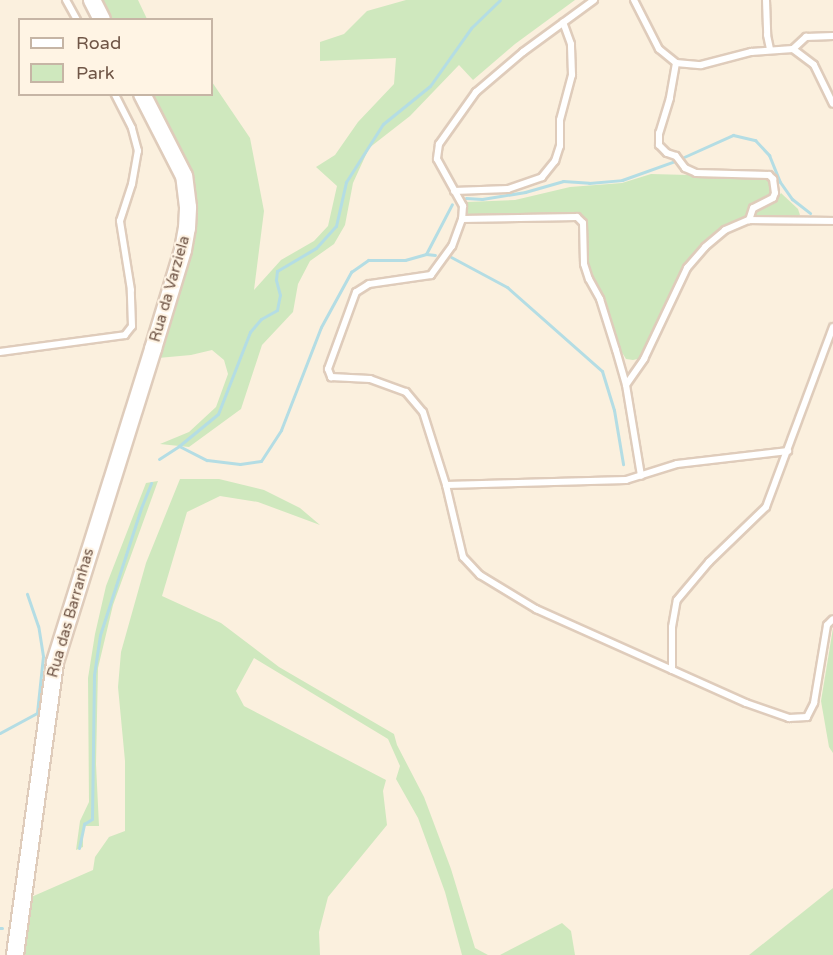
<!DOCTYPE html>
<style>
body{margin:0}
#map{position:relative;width:833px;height:955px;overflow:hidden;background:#fbf0de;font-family:"Varela Round",sans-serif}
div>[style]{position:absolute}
.green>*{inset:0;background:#cfe8be}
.stream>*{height:3px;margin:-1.5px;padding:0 1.5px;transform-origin:1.5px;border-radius:1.5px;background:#b4dde4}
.roads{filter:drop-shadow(2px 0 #dfccbb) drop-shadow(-2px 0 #dfccbb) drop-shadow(0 2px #dfccbb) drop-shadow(0 -2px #dfccbb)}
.service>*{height:6px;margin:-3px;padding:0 3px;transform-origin:3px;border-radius:3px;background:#fff}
.secondary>*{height:16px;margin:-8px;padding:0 8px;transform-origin:8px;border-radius:8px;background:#fff}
span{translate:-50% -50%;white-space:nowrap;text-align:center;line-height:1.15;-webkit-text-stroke:4.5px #fff4e4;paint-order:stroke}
.street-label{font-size:15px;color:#705647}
.legend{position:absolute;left:18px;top:18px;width:195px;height:78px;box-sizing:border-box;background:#fff4e4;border:2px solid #c6b5a5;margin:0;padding:8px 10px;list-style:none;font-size:18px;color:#705647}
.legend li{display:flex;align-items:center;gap:12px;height:30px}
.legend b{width:30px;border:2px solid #c6b5a5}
</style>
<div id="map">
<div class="green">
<div style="clip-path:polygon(98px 0,138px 0,147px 19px,108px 19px)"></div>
<div style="clip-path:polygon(406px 0,575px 0,515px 44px,473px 80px,459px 65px,410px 116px,369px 148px,353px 183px,345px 225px,334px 244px,310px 261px,298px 284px,293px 312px,262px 345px,241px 409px,189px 447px,160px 444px,189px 432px,216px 407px,228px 374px,224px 360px,212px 350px,191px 355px,158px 358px,193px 211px,149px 95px,212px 94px,212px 82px,250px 138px,264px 211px,254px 290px,281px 260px,314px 241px,328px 226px,337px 186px,316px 167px,335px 155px,358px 122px,394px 84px,396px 58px,320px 61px,320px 42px,344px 34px,367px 11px)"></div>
<div style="clip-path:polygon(651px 174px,767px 177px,771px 187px,770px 194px,751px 206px,748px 218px,698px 253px,642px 358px,633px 360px,626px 359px,618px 346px,609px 329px,609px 313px,588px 270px,587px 232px,579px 214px,468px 216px,467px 202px,515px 200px,570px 187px,622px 183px)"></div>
<div style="clip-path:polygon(781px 193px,798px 209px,800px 215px,797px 218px,754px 218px,757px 208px,776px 200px)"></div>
<div style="clip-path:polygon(180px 479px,219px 479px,264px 490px,300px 508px,320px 525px,258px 502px,220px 496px,187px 512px,162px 596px,221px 623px,279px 667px,394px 734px,397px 745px,424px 797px,451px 869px,475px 948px,488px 955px,462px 955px,445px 892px,418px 818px,396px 779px,400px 766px,388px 739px,254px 658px,236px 691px,244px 706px,386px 780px,383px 791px,387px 825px,328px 897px,319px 932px,320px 955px,21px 955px,29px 898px,93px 870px,95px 857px,109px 837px,125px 831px,125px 761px,118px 687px,121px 652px,146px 563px)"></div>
<div style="clip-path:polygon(158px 481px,113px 605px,98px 668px,96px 764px,99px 826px,83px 826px,83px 847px,76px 850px,80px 821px,89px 802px,88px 678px,95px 634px,106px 586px,146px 483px)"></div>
<div style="clip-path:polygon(833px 628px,833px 753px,829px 747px,821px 701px)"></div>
<div style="clip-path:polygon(833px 888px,833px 955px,749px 955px)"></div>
<div style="clip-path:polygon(562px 923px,571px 931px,575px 955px,500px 955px)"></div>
</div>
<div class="stream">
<div style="left:684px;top:157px;width:54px;rotate:-24.2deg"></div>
<div style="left:733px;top:135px;width:23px;rotate:13deg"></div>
<div style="left:755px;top:140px;width:21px;rotate:47deg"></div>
<div style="left:769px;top:155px;width:29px;rotate:68deg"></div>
<div style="left:780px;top:182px;width:21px;rotate:55deg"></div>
<div style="left:792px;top:199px;width:23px;rotate:38deg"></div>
<div style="left:466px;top:198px;width:16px;rotate:4deg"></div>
<div style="left:482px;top:199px;width:44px;rotate:-9.2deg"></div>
<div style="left:525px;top:192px;width:40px;rotate:-16deg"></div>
<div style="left:563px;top:181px;width:26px;rotate:4deg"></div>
<div style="left:589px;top:183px;width:33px;rotate:-5deg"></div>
<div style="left:622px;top:180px;width:56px;rotate:-19.7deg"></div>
<div style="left:426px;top:254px;width:9px;rotate:6deg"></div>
<div style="left:451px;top:257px;width:64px;rotate:28.2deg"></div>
<div style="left:507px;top:287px;width:127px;rotate:41.5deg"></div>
<div style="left:602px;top:371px;width:41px;rotate:72.9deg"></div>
<div style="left:614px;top:410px;width:55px;rotate:80.5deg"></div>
<div style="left:179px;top:446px;width:31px;rotate:27deg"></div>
<div style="left:207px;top:460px;width:33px;rotate:7deg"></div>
<div style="left:240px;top:464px;width:21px;rotate:-8deg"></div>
<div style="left:261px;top:461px;width:37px;rotate:-57deg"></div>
<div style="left:281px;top:430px;width:110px;rotate:-68.8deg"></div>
<div style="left:321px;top:327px;width:63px;rotate:-61.4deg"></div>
<div style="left:351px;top:272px;width:21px;rotate:-35deg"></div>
<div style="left:368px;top:260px;width:37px"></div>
<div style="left:405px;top:260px;width:22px;rotate:-16deg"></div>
<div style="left:426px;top:254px;width:56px;rotate:-62.5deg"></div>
<div style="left:159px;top:459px;width:24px;rotate:-33deg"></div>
<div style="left:179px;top:446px;width:50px;rotate:-39.4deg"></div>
<div style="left:218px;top:414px;width:88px;rotate:-68.7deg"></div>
<div style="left:250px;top:332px;width:17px;rotate:-50deg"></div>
<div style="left:261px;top:319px;width:18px;rotate:-29deg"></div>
<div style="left:277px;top:310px;width:15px;rotate:-79deg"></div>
<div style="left:280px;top:295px;width:16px;rotate:-105deg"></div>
<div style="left:276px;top:280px;width:9px;rotate:-84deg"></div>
<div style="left:277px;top:271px;width:45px;rotate:-30.5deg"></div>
<div style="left:316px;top:248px;width:30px;rotate:-48deg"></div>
<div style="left:336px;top:226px;width:45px;rotate:-77.2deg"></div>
<div style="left:346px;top:182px;width:69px;rotate:-57.5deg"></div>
<div style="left:383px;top:124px;width:60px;rotate:-39deg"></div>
<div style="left:430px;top:86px;width:71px;rotate:-54.7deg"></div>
<div style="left:471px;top:28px;width:40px;rotate:-44deg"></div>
<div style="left:0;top:733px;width:42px;rotate:-28.4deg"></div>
<div style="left:37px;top:713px;width:57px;rotate:-84deg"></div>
<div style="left:43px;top:656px;width:30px;rotate:-99deg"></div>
<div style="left:38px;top:626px;width:34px;rotate:-109deg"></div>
<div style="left:79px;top:848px;width:25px;rotate:-78deg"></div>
<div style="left:84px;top:824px;width:9px;rotate:-32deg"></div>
<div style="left:92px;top:819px;width:144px;rotate:-89.2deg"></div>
<div style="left:94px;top:675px;width:40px;rotate:-81.5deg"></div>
<div style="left:100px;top:635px;width:133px;rotate:-72.1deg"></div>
<div style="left:141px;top:508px;width:27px;rotate:-68deg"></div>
<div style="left:0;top:928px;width:2px"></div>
</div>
<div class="roads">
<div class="service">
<div style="left:66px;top:0;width:23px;rotate:61deg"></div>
<div style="left:594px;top:0;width:88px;rotate:143.8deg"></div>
<div style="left:523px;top:52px;width:62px;rotate:139.6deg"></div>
<div style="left:476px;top:92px;width:64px;rotate:125.4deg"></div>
<div style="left:439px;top:144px;width:15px;rotate:98deg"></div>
<div style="left:437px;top:159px;width:54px;rotate:61deg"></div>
<div style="left:463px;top:206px;width:13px;rotate:94deg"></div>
<div style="left:462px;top:219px;width:29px;rotate:110deg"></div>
<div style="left:452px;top:246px;width:36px;rotate:126deg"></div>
<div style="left:431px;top:275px;width:63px;rotate:171.7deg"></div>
<div style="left:369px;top:284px;width:15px;rotate:148deg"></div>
<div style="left:356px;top:292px;width:82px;rotate:110deg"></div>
<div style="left:328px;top:369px;width:9px;rotate:69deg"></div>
<div style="left:331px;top:377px;width:39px;rotate:3deg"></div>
<div style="left:370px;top:379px;width:38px;rotate:20deg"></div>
<div style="left:406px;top:392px;width:26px;rotate:50deg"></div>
<div style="left:423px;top:412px;width:77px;rotate:72.5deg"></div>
<div style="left:446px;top:485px;width:74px;rotate:76.7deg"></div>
<div style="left:463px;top:557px;width:25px;rotate:47deg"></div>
<div style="left:480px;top:575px;width:66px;rotate:31.3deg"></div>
<div style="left:536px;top:609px;width:230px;rotate:24.1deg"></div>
<div style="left:746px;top:703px;width:46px;rotate:19.2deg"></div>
<div style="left:789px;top:718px;width:18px;rotate:-3deg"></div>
<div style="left:807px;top:717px;width:16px;rotate:-63deg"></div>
<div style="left:814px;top:703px;width:79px;rotate:-80.5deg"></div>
<div style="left:827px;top:625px;width:8px;rotate:-45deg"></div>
<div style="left:634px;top:0;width:55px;rotate:63deg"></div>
<div style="left:659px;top:49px;width:22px;rotate:39deg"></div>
<div style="left:676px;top:63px;width:25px;rotate:5deg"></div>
<div style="left:701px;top:65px;width:52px;rotate:-14.6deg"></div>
<div style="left:751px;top:52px;width:42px;rotate:-4.1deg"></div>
<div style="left:793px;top:49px;width:26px;rotate:37deg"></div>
<div style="left:814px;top:65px;width:43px;rotate:64deg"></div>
<div style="left:766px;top:0;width:35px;rotate:88deg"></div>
<div style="left:767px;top:35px;width:14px;rotate:78deg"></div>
<div style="left:793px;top:49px;width:18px;rotate:-43deg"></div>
<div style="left:806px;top:37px;width:27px;rotate:-2deg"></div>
<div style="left:676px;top:63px;width:36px;rotate:100deg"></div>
<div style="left:670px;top:98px;width:37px;rotate:107deg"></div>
<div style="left:659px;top:133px;width:12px;rotate:90deg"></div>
<div style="left:659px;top:145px;width:11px;rotate:45deg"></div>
<div style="left:667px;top:153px;width:9px;rotate:18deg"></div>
<div style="left:676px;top:156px;width:15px;rotate:53deg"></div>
<div style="left:685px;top:168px;width:12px;rotate:24deg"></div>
<div style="left:696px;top:173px;width:73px;rotate:1.6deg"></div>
<div style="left:769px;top:175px;width:6px;rotate:45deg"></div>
<div style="left:773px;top:179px;width:14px;rotate:82deg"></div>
<div style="left:775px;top:193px;width:5px;rotate:112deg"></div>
<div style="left:773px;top:198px;width:22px;rotate:153deg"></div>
<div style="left:753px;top:208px;width:13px;rotate:108deg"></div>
<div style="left:454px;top:191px;width:54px;rotate:-2.1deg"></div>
<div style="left:508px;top:189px;width:36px;rotate:-19deg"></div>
<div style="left:542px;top:177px;width:21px;rotate:-51deg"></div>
<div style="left:555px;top:161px;width:16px;rotate:-72deg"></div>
<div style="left:560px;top:146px;width:26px;rotate:-90deg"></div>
<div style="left:560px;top:120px;width:47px;rotate:-75.1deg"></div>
<div style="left:572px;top:75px;width:31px;rotate:-92deg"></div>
<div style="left:571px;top:44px;width:23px;rotate:-110deg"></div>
<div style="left:462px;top:219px;width:115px;rotate:-1deg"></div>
<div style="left:577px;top:217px;width:8px;rotate:45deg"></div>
<div style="left:583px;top:223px;width:41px;rotate:88.6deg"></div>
<div style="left:584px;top:264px;width:16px;rotate:72deg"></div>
<div style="left:589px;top:279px;width:23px;rotate:61deg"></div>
<div style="left:600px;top:299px;width:53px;rotate:72.6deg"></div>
<div style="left:616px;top:350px;width:36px;rotate:74deg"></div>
<div style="left:626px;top:385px;width:92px;rotate:80.6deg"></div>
<div style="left:0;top:352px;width:126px;rotate:-7.7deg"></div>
<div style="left:125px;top:335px;width:11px;rotate:-52deg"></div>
<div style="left:132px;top:326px;width:36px;rotate:-92deg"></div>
<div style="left:131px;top:290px;width:70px;rotate:-99.1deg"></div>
<div style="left:120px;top:221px;width:39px;rotate:-72deg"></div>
<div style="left:132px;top:184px;width:34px;rotate:-80deg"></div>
<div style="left:138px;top:151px;width:24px;rotate:-105deg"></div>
<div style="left:132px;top:128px;width:38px;rotate:-117deg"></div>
<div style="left:626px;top:385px;width:32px;rotate:-55deg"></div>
<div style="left:644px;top:359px;width:101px;rotate:-64.7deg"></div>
<div style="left:687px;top:268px;width:28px;rotate:-49deg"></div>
<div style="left:705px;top:247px;width:26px;rotate:-40deg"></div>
<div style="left:725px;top:230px;width:26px;rotate:-23deg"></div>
<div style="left:749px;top:220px;width:84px;rotate:0.7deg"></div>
<div style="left:446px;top:485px;width:180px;rotate:-1.6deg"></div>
<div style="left:626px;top:480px;width:53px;rotate:-17.4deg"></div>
<div style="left:677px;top:464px;width:112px;rotate:-6.7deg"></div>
<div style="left:672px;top:670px;width:43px;rotate:-90deg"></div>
<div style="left:672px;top:627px;width:27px;rotate:-80deg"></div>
<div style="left:677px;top:600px;width:50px;rotate:-49.9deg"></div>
<div style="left:709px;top:562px;width:79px;rotate:-44deg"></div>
<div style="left:766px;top:507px;width:192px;rotate:-69.6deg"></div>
</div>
<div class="secondary">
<div style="left:92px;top:0;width:22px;rotate:63deg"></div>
<div style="left:15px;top:955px;width:296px;rotate:-82.2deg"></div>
<div style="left:55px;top:662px;width:328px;rotate:-72.6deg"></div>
<div style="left:153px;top:349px;width:103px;rotate:-73.1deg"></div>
<div style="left:183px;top:250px;width:22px;rotate:-80deg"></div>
<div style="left:187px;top:228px;width:21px;rotate:-87deg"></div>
<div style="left:188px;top:207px;width:31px;rotate:-97deg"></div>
<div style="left:184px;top:176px;width:92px;rotate:-117.1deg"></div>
</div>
</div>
<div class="street-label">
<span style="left:170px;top:289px;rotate:-74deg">Rua da Varziela</span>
<span style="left:71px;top:613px;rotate:-74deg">Rua das Barranhas</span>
</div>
<ul class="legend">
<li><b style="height:8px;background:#fff"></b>Road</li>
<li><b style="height:16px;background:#cfe8be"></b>Park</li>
</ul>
</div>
